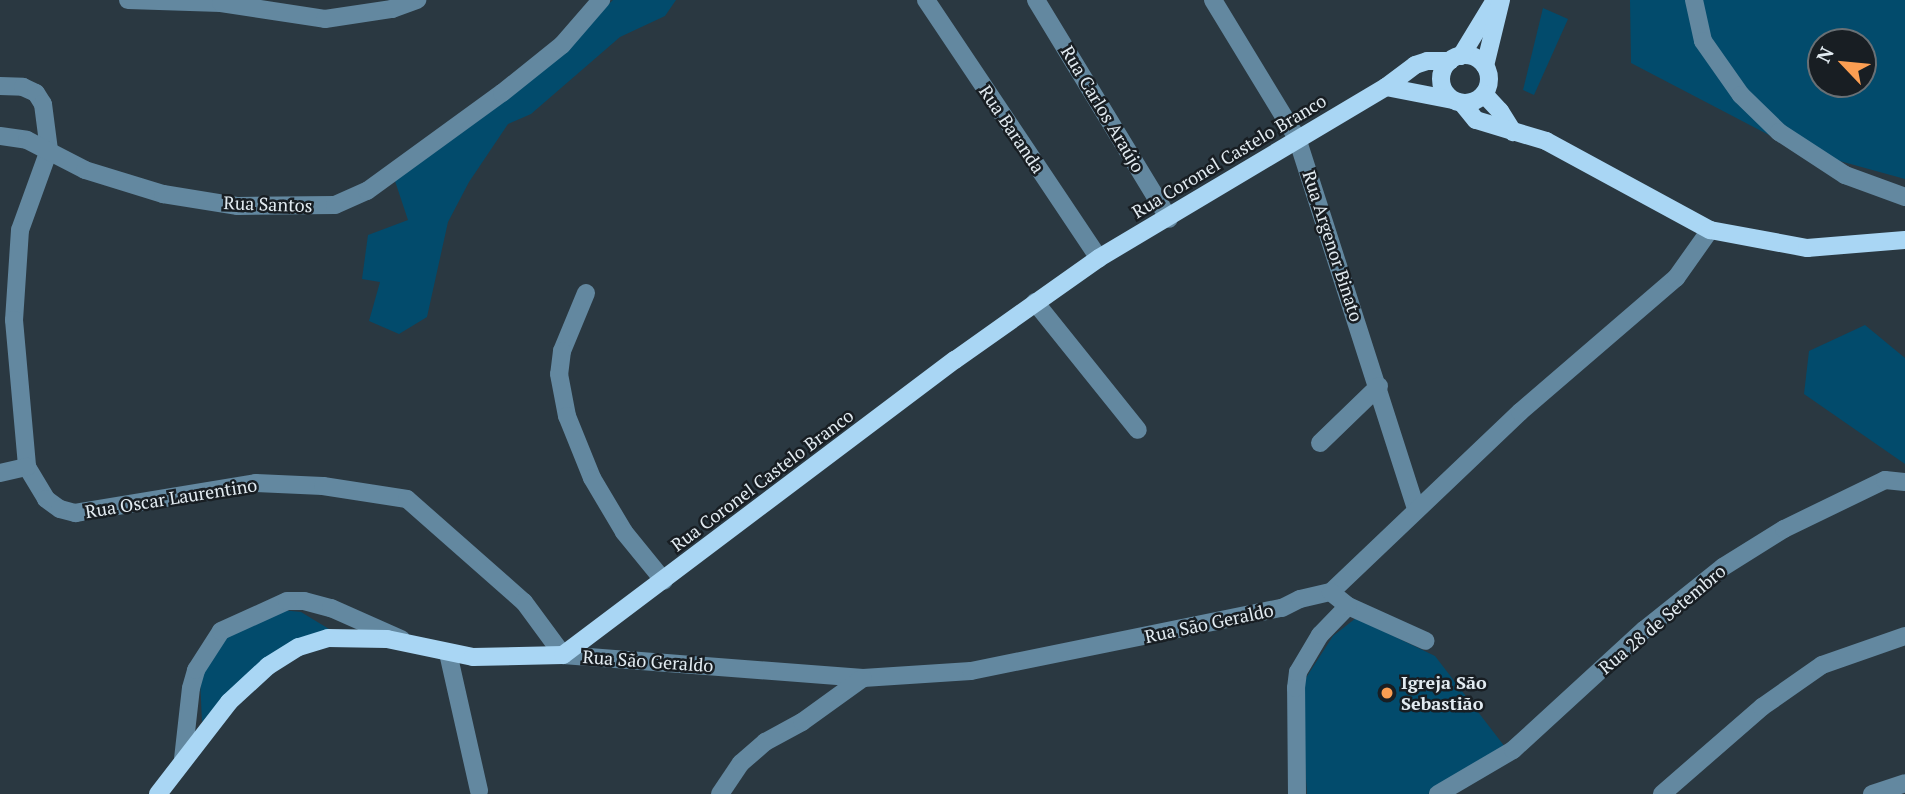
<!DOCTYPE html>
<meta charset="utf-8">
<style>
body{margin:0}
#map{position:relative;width:1905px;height:794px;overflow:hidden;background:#2a3841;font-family:"PT Serif",serif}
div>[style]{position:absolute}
.green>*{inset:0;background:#024b6c}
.minor>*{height:18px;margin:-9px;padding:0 9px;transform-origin:9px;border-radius:9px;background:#6388a0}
.major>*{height:18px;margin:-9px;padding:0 9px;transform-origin:9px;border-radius:9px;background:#a9d6f4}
.major>.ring{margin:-9px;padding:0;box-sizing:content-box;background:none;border:18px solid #a9d6f4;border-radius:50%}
.dots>*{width:19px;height:19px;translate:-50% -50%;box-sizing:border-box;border:4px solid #181e23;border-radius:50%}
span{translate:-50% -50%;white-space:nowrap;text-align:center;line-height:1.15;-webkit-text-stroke:5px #181e23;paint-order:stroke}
.street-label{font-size:18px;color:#e2ebf1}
.poi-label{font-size:18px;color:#e2ebf1;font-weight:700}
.left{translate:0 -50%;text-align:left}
.north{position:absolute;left:1807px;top:28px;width:70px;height:70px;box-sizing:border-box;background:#181e23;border:2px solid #697075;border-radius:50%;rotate:296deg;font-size:19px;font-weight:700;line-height:28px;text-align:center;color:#e2ebf1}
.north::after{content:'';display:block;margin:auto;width:24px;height:32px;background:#fb9e52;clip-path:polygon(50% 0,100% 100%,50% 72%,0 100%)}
</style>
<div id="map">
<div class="green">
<div style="clip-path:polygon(613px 0,676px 0,665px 16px,620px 37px,531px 114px,508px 124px,469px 182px,448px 222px,427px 317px,399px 334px,369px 321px,380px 282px,362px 279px,368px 235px,408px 220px,395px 181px,512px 96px)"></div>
<div style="clip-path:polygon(evenodd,1630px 0,1905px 0,1905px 179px,1796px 149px,1631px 63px,1630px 0,1821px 42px,1863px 42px,1863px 84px,1821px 84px,1821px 42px)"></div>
<div style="clip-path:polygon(1543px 8px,1568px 19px,1534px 95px,1523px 90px)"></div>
<div style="clip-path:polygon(1865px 325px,1905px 358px,1905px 464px,1804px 394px,1809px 351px)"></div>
<div style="clip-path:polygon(282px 610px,301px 612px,334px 632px,222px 699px,202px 722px,200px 679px,228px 634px)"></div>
<div style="clip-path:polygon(1356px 618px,1435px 656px,1505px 747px,1428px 794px,1307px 794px,1300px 687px,1333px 636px)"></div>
</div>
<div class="minor">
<div style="left:128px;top:0;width:93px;rotate:1.8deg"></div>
<div style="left:221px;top:3px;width:105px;rotate:8.7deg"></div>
<div style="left:325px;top:19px;width:68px;rotate:-8.5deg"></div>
<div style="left:392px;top:9px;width:27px;rotate:-20deg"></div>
<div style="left:926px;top:0;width:311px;rotate:56.2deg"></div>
<div style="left:1036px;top:0;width:256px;rotate:58.7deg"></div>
<div style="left:1213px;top:0;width:162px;rotate:58.7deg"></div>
<div style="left:1297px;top:138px;width:390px;rotate:72.2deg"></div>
<div style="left:1694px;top:0;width:42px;rotate:77.6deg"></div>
<div style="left:1703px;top:41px;width:66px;rotate:54.9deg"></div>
<div style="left:1741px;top:95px;width:53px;rotate:44.2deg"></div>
<div style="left:1779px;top:132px;width:79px;rotate:33.1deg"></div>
<div style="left:1845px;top:175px;width:64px;rotate:20.1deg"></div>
<div style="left:0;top:86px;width:23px;rotate:2deg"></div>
<div style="left:23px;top:87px;width:14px;rotate:25deg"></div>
<div style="left:36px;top:93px;width:13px;rotate:58deg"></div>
<div style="left:43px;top:104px;width:46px;rotate:82.6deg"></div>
<div style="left:49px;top:150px;width:85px;rotate:109.9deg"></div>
<div style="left:20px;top:230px;width:90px;rotate:93.8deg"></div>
<div style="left:14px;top:320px;width:148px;rotate:84.9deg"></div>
<div style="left:27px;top:467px;width:37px;rotate:59deg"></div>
<div style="left:46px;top:499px;width:17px;rotate:36deg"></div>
<div style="left:60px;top:509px;width:16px;rotate:15deg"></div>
<div style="left:75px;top:513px;width:183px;rotate:-9.4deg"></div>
<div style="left:256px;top:483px;width:67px;rotate:2.6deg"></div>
<div style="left:323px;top:486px;width:85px;rotate:8.8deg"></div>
<div style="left:407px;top:499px;width:156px;rotate:41.4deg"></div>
<div style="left:524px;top:602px;width:66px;rotate:53.7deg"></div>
<div style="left:563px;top:655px;width:301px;rotate:4.4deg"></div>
<div style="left:863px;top:678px;width:108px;rotate:-3.7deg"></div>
<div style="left:971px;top:671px;width:317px;rotate:-11.5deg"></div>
<div style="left:1282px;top:608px;width:20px;rotate:-27deg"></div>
<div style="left:1300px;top:599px;width:32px;rotate:-13deg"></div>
<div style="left:1331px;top:592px;width:261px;rotate:-43.6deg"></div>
<div style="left:1520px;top:412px;width:206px;rotate:-40.7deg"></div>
<div style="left:1676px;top:278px;width:59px;rotate:-54.7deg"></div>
<div style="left:0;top:136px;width:27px;rotate:8deg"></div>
<div style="left:27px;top:140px;width:65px;rotate:27.3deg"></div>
<div style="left:85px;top:170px;width:82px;rotate:17.1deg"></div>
<div style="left:163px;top:194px;width:76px;rotate:9.1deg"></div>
<div style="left:238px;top:206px;width:97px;rotate:-0.6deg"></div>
<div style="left:335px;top:205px;width:35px;rotate:-24deg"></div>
<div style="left:367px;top:191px;width:167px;rotate:-36deg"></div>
<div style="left:502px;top:93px;width:77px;rotate:-38.7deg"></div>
<div style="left:562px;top:45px;width:60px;rotate:-49.1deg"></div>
<div style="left:586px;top:293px;width:63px;rotate:112.5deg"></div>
<div style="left:562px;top:351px;width:23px;rotate:97deg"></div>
<div style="left:559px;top:374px;width:43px;rotate:79.2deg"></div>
<div style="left:567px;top:416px;width:67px;rotate:68deg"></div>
<div style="left:592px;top:478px;width:63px;rotate:59.3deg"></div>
<div style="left:624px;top:532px;width:63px;rotate:50.8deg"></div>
<div style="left:1035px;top:302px;width:164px;rotate:51.2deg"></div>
<div style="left:1320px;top:443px;width:82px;rotate:-44deg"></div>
<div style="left:0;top:473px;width:28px;rotate:-13deg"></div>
<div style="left:1348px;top:606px;width:85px;rotate:24.2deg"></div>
<div style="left:448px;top:653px;width:141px;rotate:77.3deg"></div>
<div style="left:183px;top:759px;width:71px;rotate:-83.6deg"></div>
<div style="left:191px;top:688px;width:19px;rotate:-74deg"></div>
<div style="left:196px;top:670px;width:46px;rotate:-57.3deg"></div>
<div style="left:221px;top:631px;width:72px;rotate:-24.4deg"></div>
<div style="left:287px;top:601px;width:17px"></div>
<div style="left:304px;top:601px;width:28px;rotate:15deg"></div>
<div style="left:331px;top:608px;width:77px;rotate:23.9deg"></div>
<div style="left:720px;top:794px;width:37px;rotate:-56deg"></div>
<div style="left:741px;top:763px;width:32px;rotate:-41deg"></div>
<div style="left:765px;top:742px;width:42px;rotate:-28.4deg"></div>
<div style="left:802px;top:722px;width:75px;rotate:-35.8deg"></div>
<div style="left:1297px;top:794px;width:106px;rotate:-90.5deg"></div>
<div style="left:1296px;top:688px;width:16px;rotate:-83deg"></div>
<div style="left:1298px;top:672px;width:43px;rotate:-59.3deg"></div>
<div style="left:1320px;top:635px;width:40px;rotate:-46deg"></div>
<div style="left:1348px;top:606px;width:22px;rotate:-141deg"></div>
<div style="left:1438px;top:794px;width:87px;rotate:-30.4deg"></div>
<div style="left:1513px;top:750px;width:178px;rotate:-42.5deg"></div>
<div style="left:1644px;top:630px;width:101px;rotate:-38.6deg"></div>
<div style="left:1723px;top:567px;width:72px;rotate:-31.9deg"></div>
<div style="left:1784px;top:529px;width:112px;rotate:-25.9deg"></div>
<div style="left:1885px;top:480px;width:20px;rotate:6deg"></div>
<div style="left:1662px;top:794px;width:133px;rotate:-41deg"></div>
<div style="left:1762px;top:707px;width:73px;rotate:-35deg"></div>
<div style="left:1822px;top:665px;width:88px;rotate:-19.3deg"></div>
<div style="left:1872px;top:794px;width:35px;rotate:-18deg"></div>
</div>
<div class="major">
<div class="ring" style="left:1441px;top:55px;width:30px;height:30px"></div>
<div style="left:1461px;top:56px;width:66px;rotate:-58.7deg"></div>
<div style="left:1485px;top:66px;width:68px;rotate:-76.4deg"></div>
<div style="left:1386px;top:87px;width:68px;rotate:11deg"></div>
<div style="left:1484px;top:94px;width:23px;rotate:47deg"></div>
<div style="left:1500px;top:111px;width:25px;rotate:58deg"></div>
<div style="left:1462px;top:103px;width:22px;rotate:51deg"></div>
<div style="left:1476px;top:120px;width:73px;rotate:16.7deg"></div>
<div style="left:1546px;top:141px;width:187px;rotate:28.5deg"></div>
<div style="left:1710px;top:230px;width:99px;rotate:10.5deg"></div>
<div style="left:1807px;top:248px;width:98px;rotate:-4.7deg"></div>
<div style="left:158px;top:794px;width:116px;rotate:-52.3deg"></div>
<div style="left:229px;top:702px;width:53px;rotate:-42.7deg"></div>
<div style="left:268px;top:666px;width:36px;rotate:-32deg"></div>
<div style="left:299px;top:647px;width:30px;rotate:-17deg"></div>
<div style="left:328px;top:638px;width:59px;rotate:1deg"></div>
<div style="left:387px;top:639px;width:88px;rotate:11.8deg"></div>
<div style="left:473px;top:657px;width:90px;rotate:-1.3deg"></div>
<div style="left:563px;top:655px;width:491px;rotate:-37deg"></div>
<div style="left:955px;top:360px;width:176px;rotate:-35.3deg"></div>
<div style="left:1099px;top:258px;width:334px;rotate:-30.8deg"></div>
<div style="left:1386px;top:87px;width:36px;rotate:-37deg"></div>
<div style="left:1415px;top:65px;width:13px;rotate:-18deg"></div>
<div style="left:1427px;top:61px;width:23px"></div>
</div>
<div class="dots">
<div style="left:1387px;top:693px;background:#fb9e52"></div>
</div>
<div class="street-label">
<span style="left:1103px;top:109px;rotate:59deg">Rua Carlos Araújo</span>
<span style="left:1012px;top:129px;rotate:56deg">Rua Baranda</span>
<span style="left:1229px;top:156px;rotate:-31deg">Rua Coronel Castelo Branco</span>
<span style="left:268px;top:204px;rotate:2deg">Rua Santos</span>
<span style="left:1333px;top:246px;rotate:72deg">Rua Argenor Binato</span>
<span style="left:762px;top:480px;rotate:-37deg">Rua Coronel Castelo Branco</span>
<span style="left:171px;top:498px;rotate:-9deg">Rua Oscar Laurentino</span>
<span style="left:1662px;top:619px;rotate:-40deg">Rua 28 de Setembro</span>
<span style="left:1209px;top:623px;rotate:-12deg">Rua São Geraldo</span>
<span style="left:648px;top:661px;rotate:4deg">Rua São Geraldo</span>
</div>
<div class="poi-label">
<span class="left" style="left:1401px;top:693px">Igreja São<br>Sebastião</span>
</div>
<div class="north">N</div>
</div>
